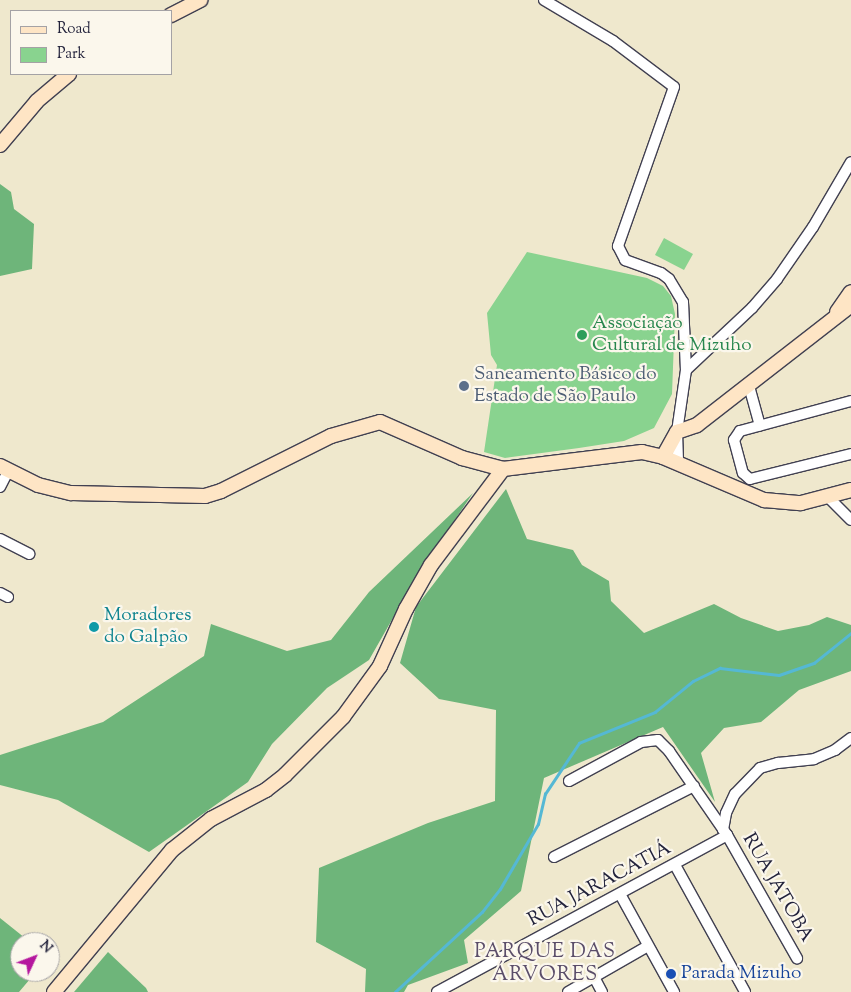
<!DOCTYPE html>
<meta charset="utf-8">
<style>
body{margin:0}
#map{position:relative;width:851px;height:992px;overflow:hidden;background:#efe8cd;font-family:"Sorts Mill Goudy",serif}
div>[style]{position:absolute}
.green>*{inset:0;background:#89d38f}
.forest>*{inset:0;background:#6eb57a}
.stream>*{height:2.5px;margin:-1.25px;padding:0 1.25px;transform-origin:1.25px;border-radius:1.25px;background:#55b8d4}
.roads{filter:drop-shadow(1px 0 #414051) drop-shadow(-1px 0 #414051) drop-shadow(0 1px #414051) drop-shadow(0 -1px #414051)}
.street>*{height:10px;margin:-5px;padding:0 5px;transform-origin:5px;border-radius:5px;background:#fff}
.secondary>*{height:14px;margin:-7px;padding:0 7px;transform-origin:7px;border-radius:7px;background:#fee5c5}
.dots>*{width:14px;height:14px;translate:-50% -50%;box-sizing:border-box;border:2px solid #fbf7ec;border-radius:50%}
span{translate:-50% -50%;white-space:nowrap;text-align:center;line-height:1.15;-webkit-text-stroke:4.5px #fbf7ec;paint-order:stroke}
.leisure-label{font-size:19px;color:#27864d}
.left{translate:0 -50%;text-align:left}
.service-label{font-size:19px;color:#4e5e75}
.culture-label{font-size:19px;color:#0d838f}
.street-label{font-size:19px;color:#22223b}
.transit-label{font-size:19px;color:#164399}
.neighbourhood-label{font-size:20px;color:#5a4d69;letter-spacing:1px}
.legend{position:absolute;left:10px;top:10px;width:162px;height:65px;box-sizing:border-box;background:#fbf7ec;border:1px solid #a4a2a5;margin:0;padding:6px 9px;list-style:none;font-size:15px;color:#22223b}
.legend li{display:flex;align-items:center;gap:10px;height:25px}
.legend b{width:25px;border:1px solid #a4a2a5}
.north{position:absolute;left:10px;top:932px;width:50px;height:50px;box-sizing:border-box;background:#fbf7ec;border:1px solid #a4a2a5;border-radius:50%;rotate:47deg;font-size:14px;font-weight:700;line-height:20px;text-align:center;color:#22223b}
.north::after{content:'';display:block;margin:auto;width:18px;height:22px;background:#b5179e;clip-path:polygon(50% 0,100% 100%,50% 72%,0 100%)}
</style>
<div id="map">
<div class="green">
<div style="clip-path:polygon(664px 238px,693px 254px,684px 270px,655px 255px)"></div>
<div style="clip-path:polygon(527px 252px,647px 278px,663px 286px,671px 296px,675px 314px,672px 394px,654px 428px,624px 441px,579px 448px,505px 458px,484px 452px,497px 365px,491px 355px,487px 313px)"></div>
</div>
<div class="forest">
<div style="clip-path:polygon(0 184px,11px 192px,14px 209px,34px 224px,32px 269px,0 276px)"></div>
<div style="clip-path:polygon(506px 489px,527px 539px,573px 550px,582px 565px,609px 581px,611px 601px,644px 633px,714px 604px,741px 618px,778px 631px,809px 625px,827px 617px,851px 625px,851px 671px,799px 690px,761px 722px,724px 728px,701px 753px,715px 802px,663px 727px,544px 778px,521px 891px,464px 940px,468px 963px,408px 985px,404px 992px,365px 992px,366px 969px,316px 942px,319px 868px,428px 823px,495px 801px,496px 710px,439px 699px,400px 663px,416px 607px)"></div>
<div style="clip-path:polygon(473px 493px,418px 574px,369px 660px,327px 688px,272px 744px,248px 782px,149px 852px,58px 800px,0 785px,0 755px,103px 722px,204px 656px,211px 624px,287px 651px,331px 640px,369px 592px)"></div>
<div style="clip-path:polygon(0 918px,30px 942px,20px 942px,20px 972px,36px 972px,19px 992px,0 992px)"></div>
<div style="clip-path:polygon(108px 952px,146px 988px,148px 992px,74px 992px)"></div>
</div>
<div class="stream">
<div style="left:395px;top:992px;width:118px;rotate:-42.6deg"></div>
<div style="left:482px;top:912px;width:29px;rotate:-52deg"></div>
<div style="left:500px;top:889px;width:75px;rotate:-59.7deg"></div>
<div style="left:538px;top:824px;width:31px;rotate:-77deg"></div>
<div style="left:545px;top:794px;width:61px;rotate:-56.3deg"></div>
<div style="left:579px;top:743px;width:82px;rotate:-22.2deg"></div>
<div style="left:655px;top:712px;width:49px;rotate:-39.2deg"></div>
<div style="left:693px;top:681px;width:30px;rotate:-26deg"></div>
<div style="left:720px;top:668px;width:59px;rotate:6.8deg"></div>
<div style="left:779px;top:675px;width:37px;rotate:-19deg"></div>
<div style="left:814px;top:663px;width:48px;rotate:-39deg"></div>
</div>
<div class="roads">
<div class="street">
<div style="left:544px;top:0;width:80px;rotate:30.7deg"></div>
<div style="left:613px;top:41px;width:76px;rotate:37deg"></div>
<div style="left:674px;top:87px;width:169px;rotate:109.4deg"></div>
<div style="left:618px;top:246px;width:16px;rotate:63deg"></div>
<div style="left:625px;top:260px;width:38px;rotate:20deg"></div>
<div style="left:661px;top:273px;width:10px;rotate:37deg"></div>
<div style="left:669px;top:279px;width:27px;rotate:59deg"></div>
<div style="left:683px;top:302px;width:68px;rotate:87.5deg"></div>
<div style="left:686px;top:370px;width:63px;rotate:98.3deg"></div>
<div style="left:677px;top:432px;width:32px;rotate:88deg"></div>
<div style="left:686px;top:370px;width:91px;rotate:-43.2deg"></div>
<div style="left:752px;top:308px;width:38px;rotate:-49deg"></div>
<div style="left:777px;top:279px;width:63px;rotate:-55.3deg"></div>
<div style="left:813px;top:227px;width:75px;rotate:-59.7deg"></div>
<div style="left:749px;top:386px;width:41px;rotate:74.6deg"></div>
<div style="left:851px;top:401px;width:115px;rotate:164.9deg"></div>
<div style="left:740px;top:431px;width:11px;rotate:124deg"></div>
<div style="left:734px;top:440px;width:34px;rotate:75deg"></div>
<div style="left:743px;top:473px;width:9px;rotate:41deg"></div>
<div style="left:750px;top:479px;width:104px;rotate:-13.9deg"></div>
<div style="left:0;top:487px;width:18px;rotate:-63deg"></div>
<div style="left:829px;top:498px;width:31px;rotate:45deg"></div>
<div style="left:0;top:539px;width:33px;rotate:27deg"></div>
<div style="left:0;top:593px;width:9px;rotate:27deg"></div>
<div style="left:569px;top:781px;width:82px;rotate:-28.4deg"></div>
<div style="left:641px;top:742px;width:17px;rotate:-7deg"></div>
<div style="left:658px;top:740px;width:16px;rotate:45deg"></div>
<div style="left:669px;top:751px;width:102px;rotate:55.4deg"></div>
<div style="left:727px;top:835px;width:142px;rotate:60.4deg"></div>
<div style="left:723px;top:830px;width:17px;rotate:-80deg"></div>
<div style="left:726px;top:813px;width:21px;rotate:-65deg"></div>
<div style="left:735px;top:794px;width:36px;rotate:-46deg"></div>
<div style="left:760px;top:768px;width:19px;rotate:-16deg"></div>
<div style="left:778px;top:763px;width:36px;rotate:-6deg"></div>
<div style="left:814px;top:759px;width:23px;rotate:-23deg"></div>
<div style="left:835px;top:750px;width:20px;rotate:-37deg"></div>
<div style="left:554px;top:857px;width:157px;rotate:-26.9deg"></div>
<div style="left:675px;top:865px;width:145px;rotate:61.1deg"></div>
<div style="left:620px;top:894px;width:112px;rotate:61.1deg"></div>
<div style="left:594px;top:977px;width:17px;rotate:62deg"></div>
<div style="left:437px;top:992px;width:330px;rotate:-28.4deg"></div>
<div style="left:568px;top:992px;width:92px;rotate:-29.9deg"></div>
</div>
<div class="secondary">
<div style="left:171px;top:15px;width:33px;rotate:-27deg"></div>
<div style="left:0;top:145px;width:57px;rotate:-49.9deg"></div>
<div style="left:37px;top:101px;width:42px;rotate:-40.2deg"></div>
<div style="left:837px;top:312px;width:24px;rotate:-55deg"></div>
<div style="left:663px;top:457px;width:29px;rotate:-61deg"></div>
<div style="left:677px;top:432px;width:21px;rotate:-19deg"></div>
<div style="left:697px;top:425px;width:195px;rotate:-37.9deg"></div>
<div style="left:0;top:466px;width:42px;rotate:26.6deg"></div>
<div style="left:38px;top:485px;width:34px;rotate:14deg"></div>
<div style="left:71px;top:493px;width:134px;rotate:1.3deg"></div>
<div style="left:205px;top:496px;width:17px;rotate:-17deg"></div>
<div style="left:221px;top:491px;width:123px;rotate:-26.6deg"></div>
<div style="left:331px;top:436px;width:51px;rotate:-15.9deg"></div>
<div style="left:380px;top:422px;width:90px;rotate:23.7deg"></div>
<div style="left:462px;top:458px;width:42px;rotate:15deg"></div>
<div style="left:503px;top:469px;width:140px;rotate:-7deg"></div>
<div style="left:642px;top:452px;width:22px;rotate:13deg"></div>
<div style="left:663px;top:457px;width:110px;rotate:23.1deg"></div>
<div style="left:764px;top:500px;width:37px;rotate:5deg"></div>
<div style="left:801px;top:503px;width:52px;rotate:-14.6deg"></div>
<div style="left:54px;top:992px;width:185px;rotate:-50.3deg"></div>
<div style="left:172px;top:850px;width:50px;rotate:-38.5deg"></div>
<div style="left:211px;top:819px;width:62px;rotate:-27.8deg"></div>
<div style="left:266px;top:790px;width:24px;rotate:-38deg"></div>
<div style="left:285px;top:775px;width:82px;rotate:-45deg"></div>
<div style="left:343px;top:717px;width:63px;rotate:-54deg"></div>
<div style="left:380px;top:666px;width:63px;rotate:-65.5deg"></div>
<div style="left:406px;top:609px;width:51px;rotate:-60.4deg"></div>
<div style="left:431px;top:565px;width:120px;rotate:-53.1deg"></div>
</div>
</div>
<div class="dots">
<div style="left:582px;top:335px;background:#2e9e5b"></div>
<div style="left:464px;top:386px;background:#5c6f8a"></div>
<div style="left:94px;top:627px;background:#0f9aa8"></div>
<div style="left:671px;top:974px;background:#1a4fb4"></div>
</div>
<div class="leisure-label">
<span class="left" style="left:592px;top:335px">Associação<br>Cultural de Mizuho</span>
</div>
<div class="service-label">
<span class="left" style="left:474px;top:386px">Saneamento Básico do<br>Estado de São Paulo</span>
</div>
<div class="culture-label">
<span class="left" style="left:104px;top:627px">Moradores<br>do Galpão</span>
</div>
<div class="street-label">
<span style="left:600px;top:885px;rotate:-28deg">RUA JARACATIÁ</span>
<span style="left:777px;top:888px;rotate:60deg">RUA JATOBA</span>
</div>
<div class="transit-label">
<span class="left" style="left:681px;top:974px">Parada Mizuho</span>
</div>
<div class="neighbourhood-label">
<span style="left:545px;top:964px">PARQUE DAS<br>ÁRVORES</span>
</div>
<ul class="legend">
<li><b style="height:6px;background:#fee5c5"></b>Road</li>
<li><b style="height:14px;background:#89d38f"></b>Park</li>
</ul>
<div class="north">N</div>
</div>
